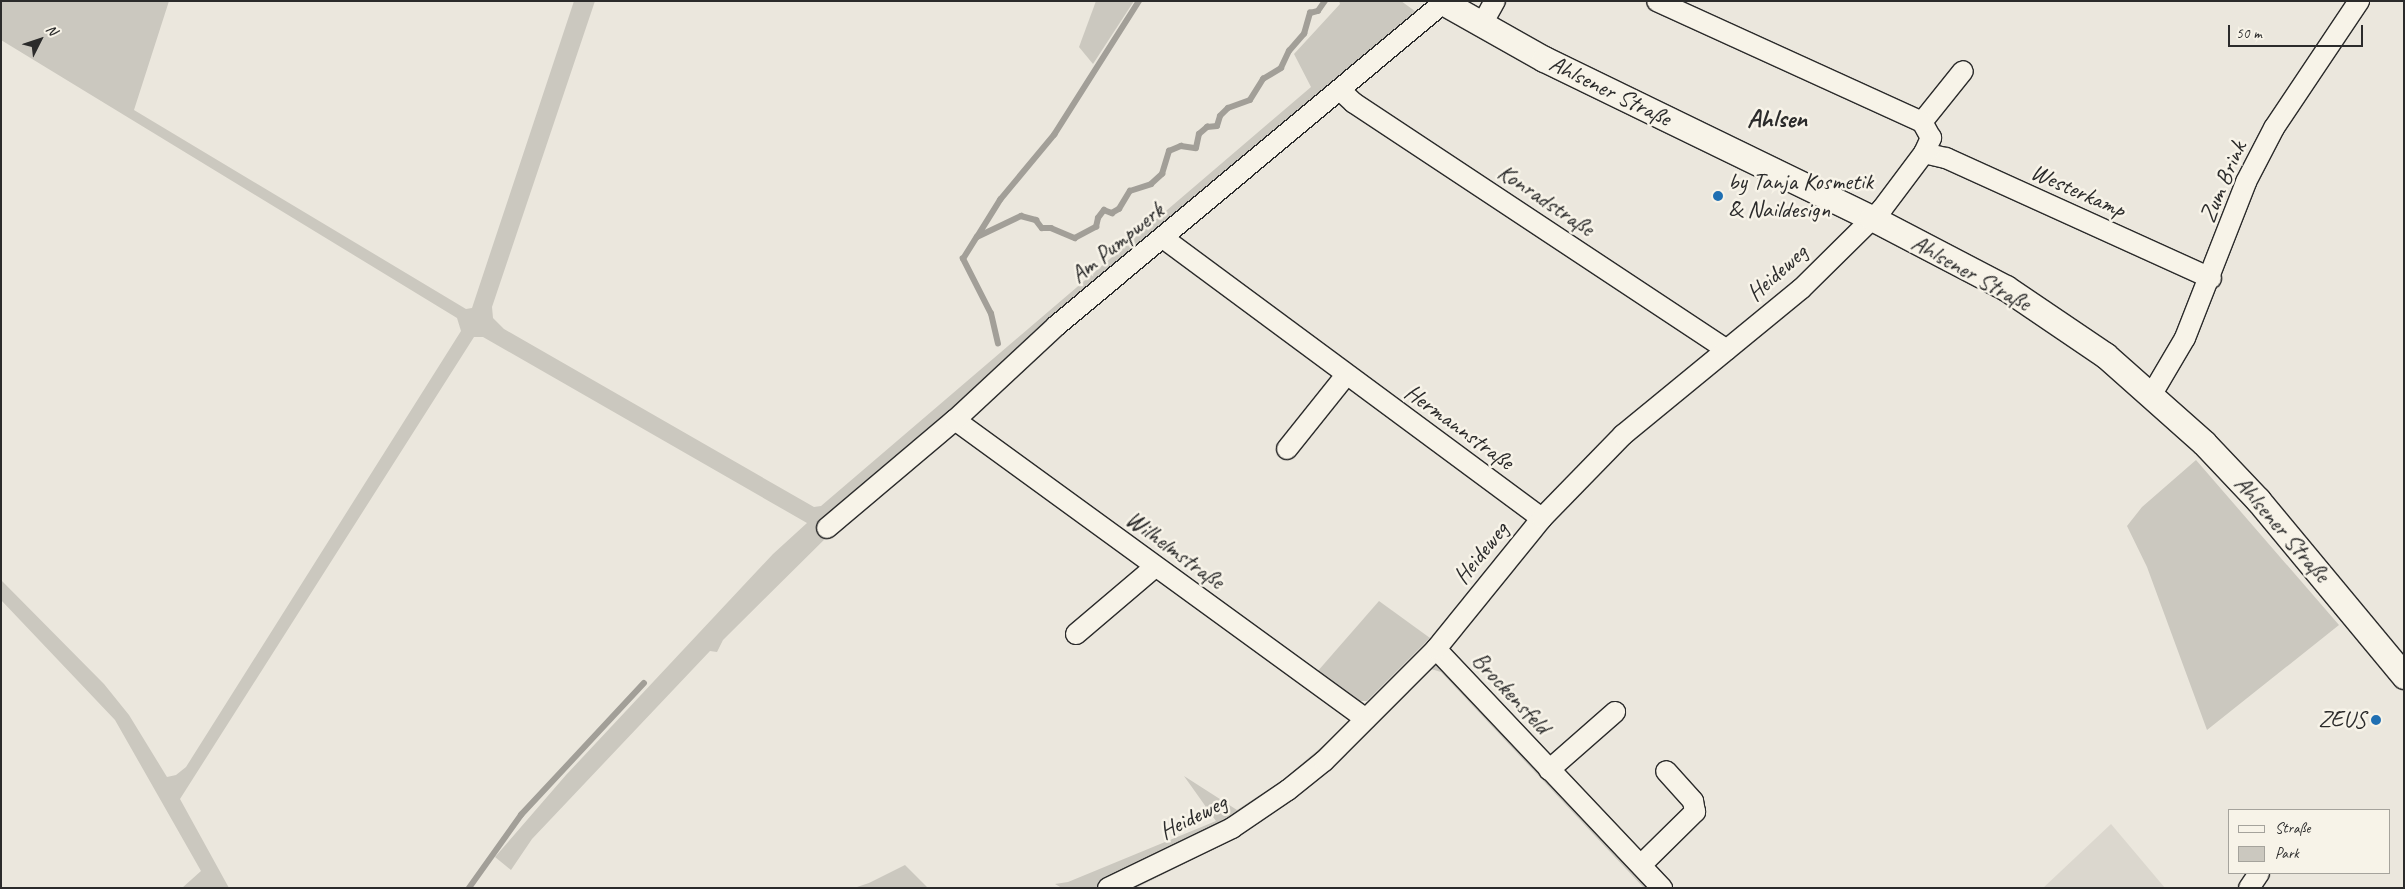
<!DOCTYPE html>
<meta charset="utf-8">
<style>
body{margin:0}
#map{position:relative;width:2405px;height:889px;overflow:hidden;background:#ebe7dd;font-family:Caveat,sans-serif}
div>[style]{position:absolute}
.built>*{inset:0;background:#dbd7ce}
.green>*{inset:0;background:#cbc8bf}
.stream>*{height:5.5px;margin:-2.75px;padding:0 2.75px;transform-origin:2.75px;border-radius:2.75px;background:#a29f98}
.roads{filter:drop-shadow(1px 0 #2b2b2b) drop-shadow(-1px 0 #2b2b2b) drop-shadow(0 1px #2b2b2b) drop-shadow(0 -1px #2b2b2b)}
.minor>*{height:20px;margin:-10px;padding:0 10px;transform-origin:10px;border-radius:10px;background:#f7f3e8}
.major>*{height:25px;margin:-12.5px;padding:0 12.5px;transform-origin:12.5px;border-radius:12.5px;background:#f7f3e8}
.dots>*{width:14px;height:14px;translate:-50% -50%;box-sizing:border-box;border:2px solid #f7f3e8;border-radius:50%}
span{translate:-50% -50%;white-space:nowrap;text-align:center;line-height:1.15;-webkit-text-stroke:5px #f7f3e8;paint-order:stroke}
.street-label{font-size:24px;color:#2b2b2b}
.poi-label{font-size:24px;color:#2b2b2b}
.left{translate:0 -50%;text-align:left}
.right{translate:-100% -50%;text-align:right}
.quarter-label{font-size:26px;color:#2b2b2b;font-weight:700}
.frame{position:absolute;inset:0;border:2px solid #2b2b2b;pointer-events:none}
.legend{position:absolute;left:2228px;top:809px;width:162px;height:65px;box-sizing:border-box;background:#f7f3e8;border:1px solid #a5a39c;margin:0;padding:6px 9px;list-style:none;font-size:15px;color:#2b2b2b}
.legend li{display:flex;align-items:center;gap:10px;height:25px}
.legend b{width:25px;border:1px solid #a5a39c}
.north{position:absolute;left:15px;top:15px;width:50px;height:50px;-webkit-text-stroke:4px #f7f3e8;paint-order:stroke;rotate:49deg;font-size:14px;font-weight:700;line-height:20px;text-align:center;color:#2b2b2b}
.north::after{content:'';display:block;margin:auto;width:18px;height:22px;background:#2b2b2b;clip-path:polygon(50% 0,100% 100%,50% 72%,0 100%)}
.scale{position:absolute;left:2228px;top:25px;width:135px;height:22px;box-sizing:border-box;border:2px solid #2b2b2b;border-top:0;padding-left:6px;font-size:15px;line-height:18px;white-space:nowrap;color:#2b2b2b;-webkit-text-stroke:4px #f7f3e8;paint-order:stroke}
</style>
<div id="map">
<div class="built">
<div style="clip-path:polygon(2111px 824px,2165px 888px,2043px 888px)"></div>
</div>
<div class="green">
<div style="clip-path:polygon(1px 1px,169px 1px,134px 110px,466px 309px,472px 308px,574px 1px,595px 1px,492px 307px,493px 318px,504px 329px,814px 507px,821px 506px,1311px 87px,1294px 54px,1340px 4px,1339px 1px,1401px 1px,1419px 14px,837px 527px,723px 640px,717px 652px,710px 651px,532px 839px,511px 870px,495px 857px,566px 775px,773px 554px,807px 523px,483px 337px,474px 337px,180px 799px,229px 888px,182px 888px,201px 871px,115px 720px,1px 600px,1px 580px,104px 684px,129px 715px,167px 777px,176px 775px,186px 767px,461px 331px,457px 318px,1px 40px)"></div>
<div style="clip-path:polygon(1096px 1px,1134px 1px,1093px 64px,1079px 47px)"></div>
<div style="clip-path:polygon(2196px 460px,2339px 625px,2207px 730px,2147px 567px,2127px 526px,2142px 507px)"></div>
<div style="clip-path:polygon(1379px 601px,1430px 638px,1367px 701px,1355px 701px,1317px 672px)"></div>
<div style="clip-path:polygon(1432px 641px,1664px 888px,1644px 888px,1441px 672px,1431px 669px,1248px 827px,1196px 858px,1136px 888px,1062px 888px,1055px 884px,1068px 882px,1216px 821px,1184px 776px,1237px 810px,1284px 779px,1360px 714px)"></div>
<div style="clip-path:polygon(905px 865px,928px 888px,854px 888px,869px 883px)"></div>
</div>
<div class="stream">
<div style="left:977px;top:237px;width:44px;rotate:-58.1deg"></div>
<div style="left:1000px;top:200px;width:85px;rotate:-50.3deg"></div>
<div style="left:1054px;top:135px;width:159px;rotate:-57.6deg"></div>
<div style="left:998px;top:344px;width:31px;rotate:-103deg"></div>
<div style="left:991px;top:314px;width:62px;rotate:-117deg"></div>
<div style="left:963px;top:259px;width:26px;rotate:-58deg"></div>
<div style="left:977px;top:237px;width:49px;rotate:-25.5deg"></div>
<div style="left:1021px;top:216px;width:16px;rotate:15deg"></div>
<div style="left:1036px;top:220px;width:10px;rotate:53deg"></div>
<div style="left:1042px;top:228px;width:9px"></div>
<div style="left:1051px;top:228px;width:26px;rotate:23deg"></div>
<div style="left:1075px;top:238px;width:24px;rotate:-28deg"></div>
<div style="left:1096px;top:227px;width:9px;rotate:-77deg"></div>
<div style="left:1098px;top:218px;width:10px;rotate:-53deg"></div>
<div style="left:1104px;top:210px;width:9px;rotate:21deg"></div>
<div style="left:1112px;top:213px;width:8px;rotate:-30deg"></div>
<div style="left:1119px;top:209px;width:21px;rotate:-59deg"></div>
<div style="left:1130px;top:191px;width:22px;rotate:-18deg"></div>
<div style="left:1151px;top:184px;width:15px;rotate:-42deg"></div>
<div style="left:1162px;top:174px;width:24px;rotate:-73deg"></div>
<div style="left:1169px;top:151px;width:13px;rotate:-23deg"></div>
<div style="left:1181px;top:146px;width:15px;rotate:8deg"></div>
<div style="left:1196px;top:148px;width:14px;rotate:-78deg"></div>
<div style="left:1199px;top:134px;width:11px;rotate:-41deg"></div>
<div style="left:1207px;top:127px;width:10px;rotate:-6deg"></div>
<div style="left:1217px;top:126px;width:10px;rotate:-73deg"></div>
<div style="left:1220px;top:116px;width:11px;rotate:-45deg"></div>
<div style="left:1228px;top:108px;width:23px;rotate:-20deg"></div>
<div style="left:1250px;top:100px;width:25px;rotate:-58deg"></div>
<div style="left:1263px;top:79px;width:21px;rotate:-31deg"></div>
<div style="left:1281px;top:68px;width:19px;rotate:-65deg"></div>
<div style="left:1289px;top:51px;width:23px;rotate:-49deg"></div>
<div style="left:1304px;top:34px;width:22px;rotate:-74deg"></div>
<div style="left:1310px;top:13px;width:8px;rotate:-14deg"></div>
<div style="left:1318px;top:11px;width:12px;rotate:-55deg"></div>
<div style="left:469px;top:888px;width:90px;rotate:-54.5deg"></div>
<div style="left:521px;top:815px;width:180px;rotate:-47deg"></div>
</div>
<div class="roads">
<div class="minor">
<div style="left:1481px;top:26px;width:29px;rotate:-61deg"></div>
<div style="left:1340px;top:90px;width:19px;rotate:43deg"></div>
<div style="left:1354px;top:103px;width:447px;rotate:33.5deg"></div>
<div style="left:1922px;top:122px;width:65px;rotate:-51.2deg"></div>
<div style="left:1924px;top:153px;width:23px;rotate:13deg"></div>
<div style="left:1946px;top:158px;width:291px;rotate:24.4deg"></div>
<div style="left:1163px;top:238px;width:471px;rotate:36.5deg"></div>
<div style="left:2152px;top:394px;width:65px;rotate:-59.5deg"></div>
<div style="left:2185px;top:338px;width:168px;rotate:-68.6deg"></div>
<div style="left:2246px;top:182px;width:61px;rotate:-62.6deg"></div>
<div style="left:2274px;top:128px;width:153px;rotate:-56.2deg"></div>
<div style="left:955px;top:420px;width:508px;rotate:36.04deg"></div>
<div style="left:1287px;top:449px;width:95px;rotate:-51.4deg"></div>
<div style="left:827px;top:528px;width:167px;rotate:-40.2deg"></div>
<div style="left:955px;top:420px;width:138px;rotate:-42.9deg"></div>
<div style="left:1056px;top:326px;width:504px;rotate:-39.85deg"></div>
<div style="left:1076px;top:634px;width:104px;rotate:-40.3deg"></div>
<div style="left:1436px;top:649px;width:329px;rotate:46.6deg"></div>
<div style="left:1549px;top:770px;width:88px;rotate:-41.3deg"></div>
<div style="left:1641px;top:865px;width:76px;rotate:-44.5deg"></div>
<div style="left:1695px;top:812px;width:11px;rotate:-100deg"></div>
<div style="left:1693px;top:801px;width:40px;rotate:-132deg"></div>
<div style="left:1108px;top:888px;width:138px;rotate:-25.8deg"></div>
<div style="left:1232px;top:828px;width:68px;rotate:-34.2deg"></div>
<div style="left:1288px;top:790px;width:46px;rotate:-38.9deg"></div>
<div style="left:1324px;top:761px;width:158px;rotate:-45deg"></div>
<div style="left:1436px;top:649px;width:169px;rotate:-51deg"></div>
<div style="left:1542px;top:518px;width:116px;rotate:-45.7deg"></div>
<div style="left:1623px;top:435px;width:230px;rotate:-39.4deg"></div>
<div style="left:1801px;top:289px;width:114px;rotate:-44.6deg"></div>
<div style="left:1882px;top:209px;width:70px;rotate:-53.1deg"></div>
<div style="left:1924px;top:153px;width:17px;rotate:-65deg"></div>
<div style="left:1931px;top:138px;width:18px;rotate:-119deg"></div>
<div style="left:1922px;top:122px;width:291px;rotate:-155.5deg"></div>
<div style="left:2249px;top:888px;width:18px;rotate:-56deg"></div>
</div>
<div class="major">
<div style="left:1441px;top:1px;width:118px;rotate:29.4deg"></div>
<div style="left:1544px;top:59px;width:365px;rotate:25.9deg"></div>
<div style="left:1872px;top:218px;width:151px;rotate:27.6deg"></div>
<div style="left:2006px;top:288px;width:120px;rotate:34.1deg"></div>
<div style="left:2105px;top:355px;width:132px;rotate:41.6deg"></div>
<div style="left:2204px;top:443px;width:79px;rotate:46.5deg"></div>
<div style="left:2258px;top:500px;width:229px;rotate:50.3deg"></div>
</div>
</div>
<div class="dots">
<div style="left:1718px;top:196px;background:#1f6fb2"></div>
<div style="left:2376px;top:720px;background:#1f6fb2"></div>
</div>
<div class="street-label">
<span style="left:1610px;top:91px;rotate:26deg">Ahlsener Straße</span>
<span style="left:2223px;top:182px;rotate:-67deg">Zum Brink</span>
<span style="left:2078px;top:191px;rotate:24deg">Westerkamp</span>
<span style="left:1546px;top:200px;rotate:34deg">Konradstraße</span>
<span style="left:1117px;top:243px;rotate:-39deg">Am Pumpwerk</span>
<span style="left:1777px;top:273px;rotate:-42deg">Heideweg</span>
<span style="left:1971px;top:273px;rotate:29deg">Ahlsener Straße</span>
<span style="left:1459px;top:427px;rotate:36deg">Hermannstraße</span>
<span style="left:2282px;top:529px;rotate:49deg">Ahlsener Straße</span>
<span style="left:1175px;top:550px;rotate:36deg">Wilhelmstraße</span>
<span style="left:1481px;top:553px;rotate:-51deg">Heideweg</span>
<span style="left:1511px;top:693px;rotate:47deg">Brockensfeld</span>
<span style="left:1193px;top:817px;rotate:-27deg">Heideweg</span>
</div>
<div class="poi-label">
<span class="left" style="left:1728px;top:196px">by Tanja Kosmetik<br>&amp; Naildesign</span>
<span class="right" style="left:2366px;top:720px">ZEUS</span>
</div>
<div class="quarter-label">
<span style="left:1777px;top:119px">Ahlsen</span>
</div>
<div class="frame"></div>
<ul class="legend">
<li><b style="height:6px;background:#f7f3e8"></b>Straße</li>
<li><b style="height:14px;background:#cbc8bf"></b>Park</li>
</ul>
<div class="north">N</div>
<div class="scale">50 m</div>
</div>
